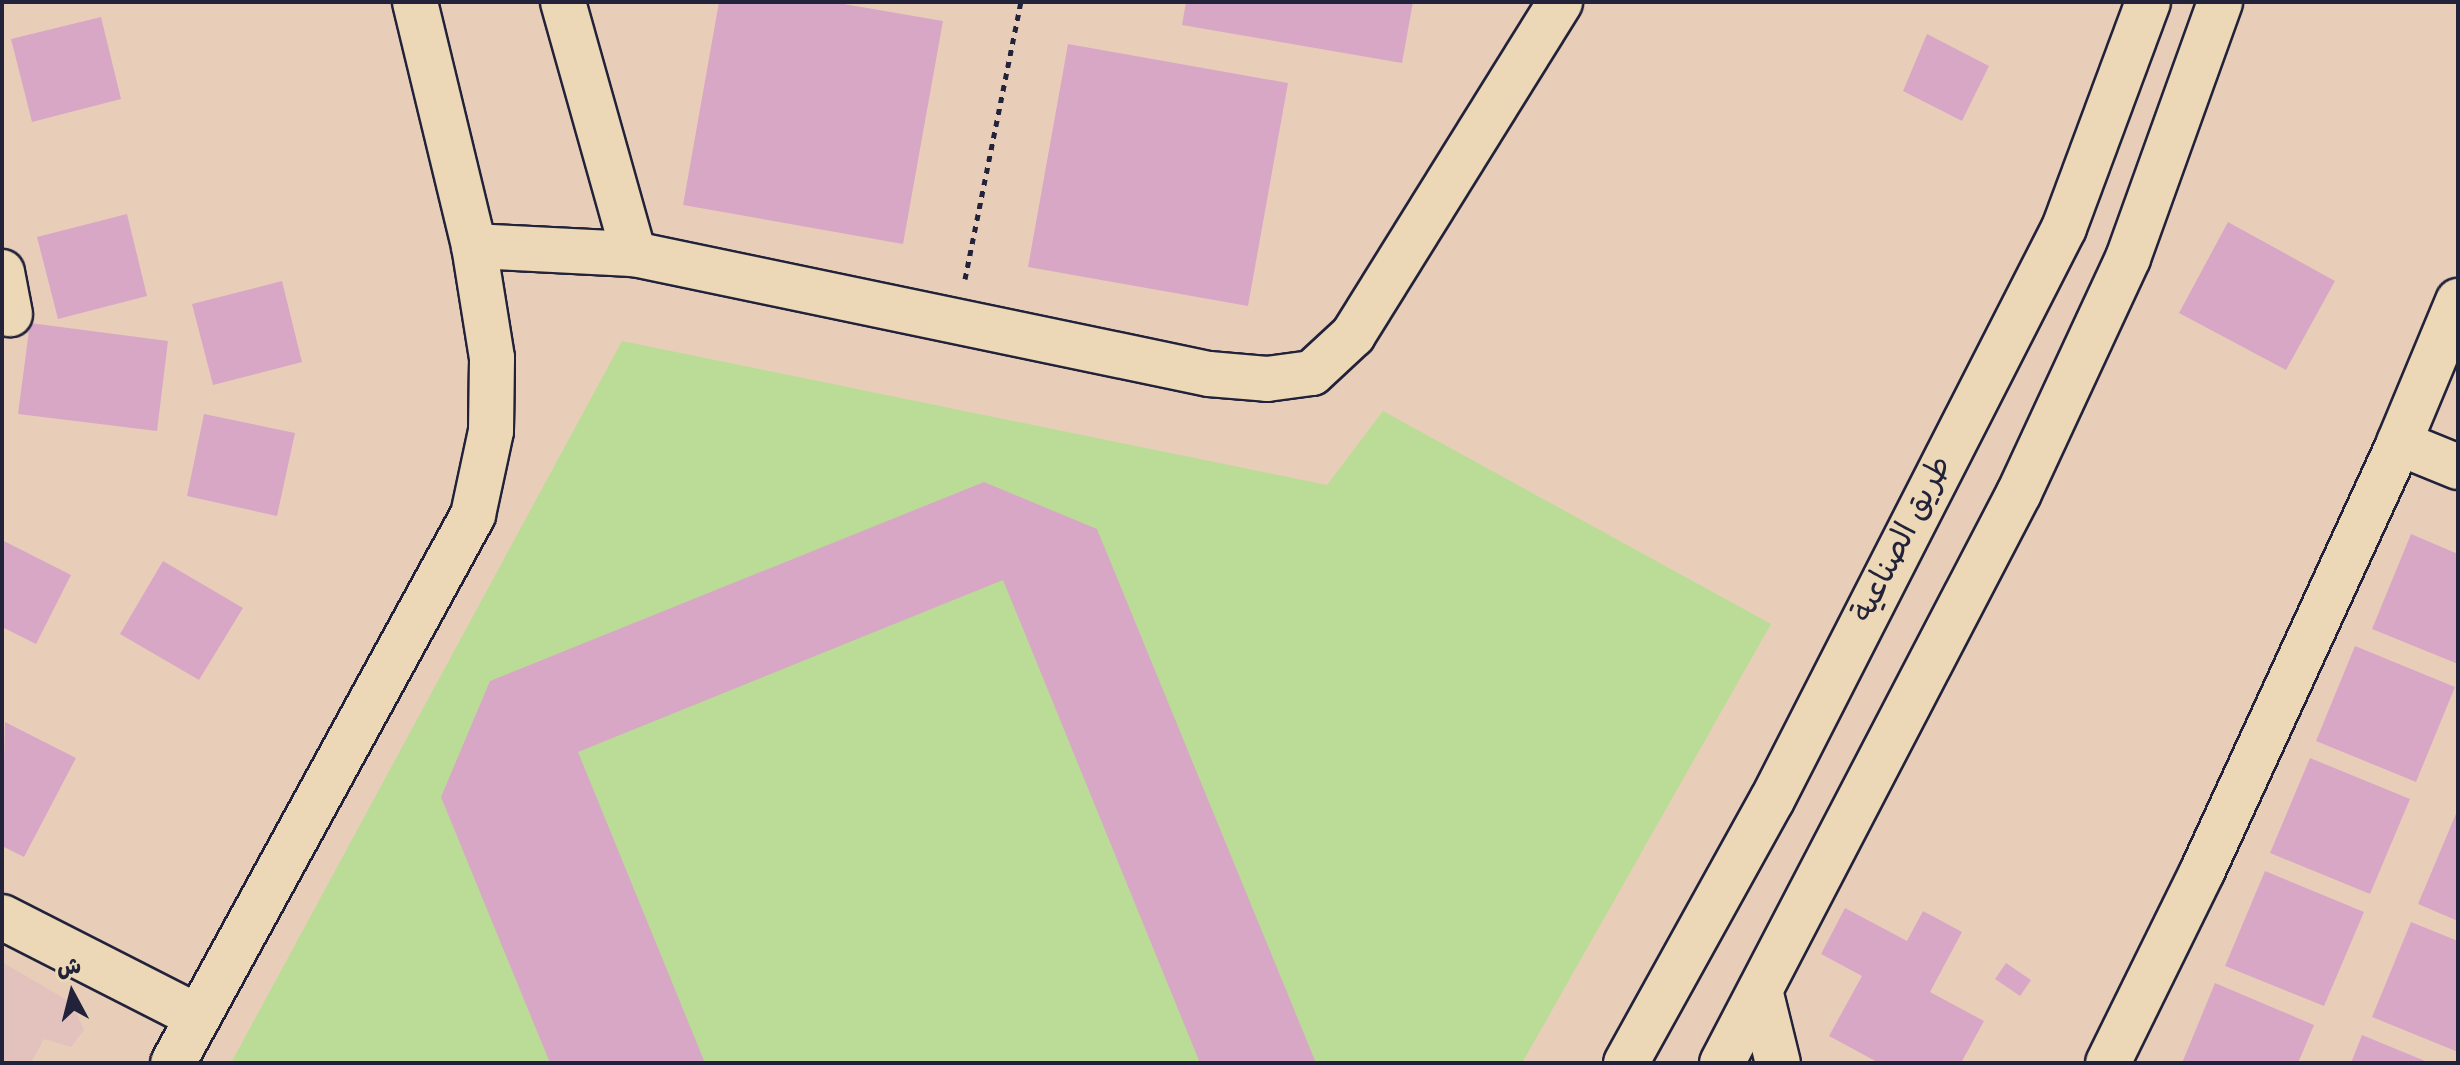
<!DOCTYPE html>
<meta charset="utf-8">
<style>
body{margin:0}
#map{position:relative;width:2460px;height:1065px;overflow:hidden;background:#e8ceb9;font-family:"Indie Flower","Playpen Sans Arabic",sans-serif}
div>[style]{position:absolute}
.built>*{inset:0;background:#e3c2bd}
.green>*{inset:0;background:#badc96}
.building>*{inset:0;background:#d8a7c6}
.path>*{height:5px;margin-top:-2.5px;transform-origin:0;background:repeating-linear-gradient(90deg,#22223b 0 6px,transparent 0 12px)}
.roads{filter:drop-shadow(2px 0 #22223b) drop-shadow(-2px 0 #22223b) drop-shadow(0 2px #22223b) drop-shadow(0 -2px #22223b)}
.minor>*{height:44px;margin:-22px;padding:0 22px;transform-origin:22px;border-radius:22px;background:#ecd8b6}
.major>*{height:44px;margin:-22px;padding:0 22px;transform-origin:22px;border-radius:22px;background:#ecd8b6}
.highway>*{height:44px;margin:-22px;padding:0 22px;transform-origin:22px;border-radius:22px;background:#ecd8b6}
span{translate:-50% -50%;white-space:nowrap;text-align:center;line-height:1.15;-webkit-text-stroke:6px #ecd8b6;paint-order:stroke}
.street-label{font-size:32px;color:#22223b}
.frame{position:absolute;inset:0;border:4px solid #22223b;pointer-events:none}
.north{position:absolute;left:32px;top:953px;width:80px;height:80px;-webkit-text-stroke:6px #ecd8b6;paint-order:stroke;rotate:353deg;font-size:22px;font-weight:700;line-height:32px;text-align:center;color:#22223b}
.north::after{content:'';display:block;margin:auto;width:28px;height:36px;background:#22223b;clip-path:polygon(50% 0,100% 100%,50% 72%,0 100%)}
</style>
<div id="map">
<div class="built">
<div style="clip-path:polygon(2px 962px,72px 1003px,84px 1030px,71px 1047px,44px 1039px,31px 1063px,2px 1063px)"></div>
</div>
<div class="green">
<div style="clip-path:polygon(622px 341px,1327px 485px,1383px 411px,1771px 624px,1522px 1063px,231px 1063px)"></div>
</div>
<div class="building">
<div style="clip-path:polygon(719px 2px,832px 2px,943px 21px,903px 244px,683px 205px)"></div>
<div style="clip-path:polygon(1186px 2px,1413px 2px,1402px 63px,1182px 25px)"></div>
<div style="clip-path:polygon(101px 17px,121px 99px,32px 122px,11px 39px)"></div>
<div style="clip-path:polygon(1927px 34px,1989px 66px,1962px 121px,1903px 91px)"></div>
<div style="clip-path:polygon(1068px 44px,1288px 83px,1248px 306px,1028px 267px)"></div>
<div style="clip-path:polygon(127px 214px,147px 296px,58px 319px,37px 237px)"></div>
<div style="clip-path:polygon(2228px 222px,2335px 281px,2286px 370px,2179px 313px)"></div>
<div style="clip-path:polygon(282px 281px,302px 362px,213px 385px,192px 304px)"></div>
<div style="clip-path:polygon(30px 323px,168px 341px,157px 431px,18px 414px)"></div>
<div style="clip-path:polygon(204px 414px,295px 433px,277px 516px,187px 496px)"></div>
<div style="clip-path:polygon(984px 482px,1097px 529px,1316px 1063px,1200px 1063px,1003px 580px,578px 752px,705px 1063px,550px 1063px,441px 797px,490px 681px)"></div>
<div style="clip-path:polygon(2411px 534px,2458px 554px,2458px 664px,2372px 629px)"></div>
<div style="clip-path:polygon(2px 540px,71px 575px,36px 644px,2px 627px)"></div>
<div style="clip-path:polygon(163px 561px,243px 608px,199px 680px,120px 634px)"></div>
<div style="clip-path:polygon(2355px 646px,2455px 687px,2416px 782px,2316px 741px)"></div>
<div style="clip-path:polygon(5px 722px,76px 758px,24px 857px,2px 846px)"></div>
<div style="clip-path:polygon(2310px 758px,2410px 799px,2370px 894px,2270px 853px)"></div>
<div style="clip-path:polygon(2458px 809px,2458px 921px,2418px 904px)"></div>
<div style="clip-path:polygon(2265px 871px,2364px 912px,2324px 1006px,2225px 966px)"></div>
<div style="clip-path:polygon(1845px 908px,1907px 941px,1923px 911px,1962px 932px,1930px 992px,1984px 1021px,1961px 1063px,1879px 1063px,1829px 1036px,1862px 976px,1821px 954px)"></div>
<div style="clip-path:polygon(2411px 922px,2458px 941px,2458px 1052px,2372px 1017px)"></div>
<div style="clip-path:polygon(2006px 963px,2031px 980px,2020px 996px,1995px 979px)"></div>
<div style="clip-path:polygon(2215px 983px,2314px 1025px,2298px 1063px,2182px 1063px)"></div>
<div style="clip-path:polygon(2362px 1035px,2430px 1063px,2351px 1063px)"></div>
</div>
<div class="path">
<div style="left:965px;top:279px;width:283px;rotate:-78.6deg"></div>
</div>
<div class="roads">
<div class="minor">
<div style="left:563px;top:2px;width:262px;rotate:74.3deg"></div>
<div style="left:474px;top:246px;width:160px;rotate:2.9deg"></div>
<div style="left:634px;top:254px;width:587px;rotate:11.79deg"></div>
<div style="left:1209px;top:374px;width:58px;rotate:4.9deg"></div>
<div style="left:1267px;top:379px;width:45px;rotate:-7.6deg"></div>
<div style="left:1312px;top:373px;width:56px;rotate:-42.8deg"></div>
<div style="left:1353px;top:335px;width:392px;rotate:-58.1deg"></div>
<div style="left:2px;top:272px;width:43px;rotate:79.2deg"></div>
<div style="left:2399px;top:443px;width:64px;rotate:22.1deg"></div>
<div style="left:2px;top:917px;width:220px;rotate:27deg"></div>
<div style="left:2108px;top:1063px;width:213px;rotate:-63.8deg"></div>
<div style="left:2202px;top:872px;width:472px;rotate:-65.3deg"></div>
<div style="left:2399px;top:443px;width:154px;rotate:-67.4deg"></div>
</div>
<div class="major">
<div style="left:1761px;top:994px;width:71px;rotate:76.2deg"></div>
<div style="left:173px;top:1063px;width:625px;rotate:-61.3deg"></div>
<div style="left:473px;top:515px;width:86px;rotate:-77.9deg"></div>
<div style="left:491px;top:431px;width:73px;rotate:-89.2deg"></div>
<div style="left:492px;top:358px;width:113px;rotate:-99.1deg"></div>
<div style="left:474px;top:246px;width:251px;rotate:-103.6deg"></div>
</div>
<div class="highway">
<div style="left:1626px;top:1063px;width:301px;rotate:-61deg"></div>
<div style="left:1772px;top:800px;width:642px;rotate:-62.96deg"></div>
<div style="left:2064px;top:228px;width:241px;rotate:-69.6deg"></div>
<div style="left:1722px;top:1063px;width:643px;rotate:-62.48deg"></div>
<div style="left:2019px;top:493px;width:259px;rotate:-65.1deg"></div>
<div style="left:2128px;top:258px;width:272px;rotate:-70.2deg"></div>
</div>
</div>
<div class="street-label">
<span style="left:1904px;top:540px;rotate:-63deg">طريق الصناعية</span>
</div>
<div class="frame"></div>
<div class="north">ش</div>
</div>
